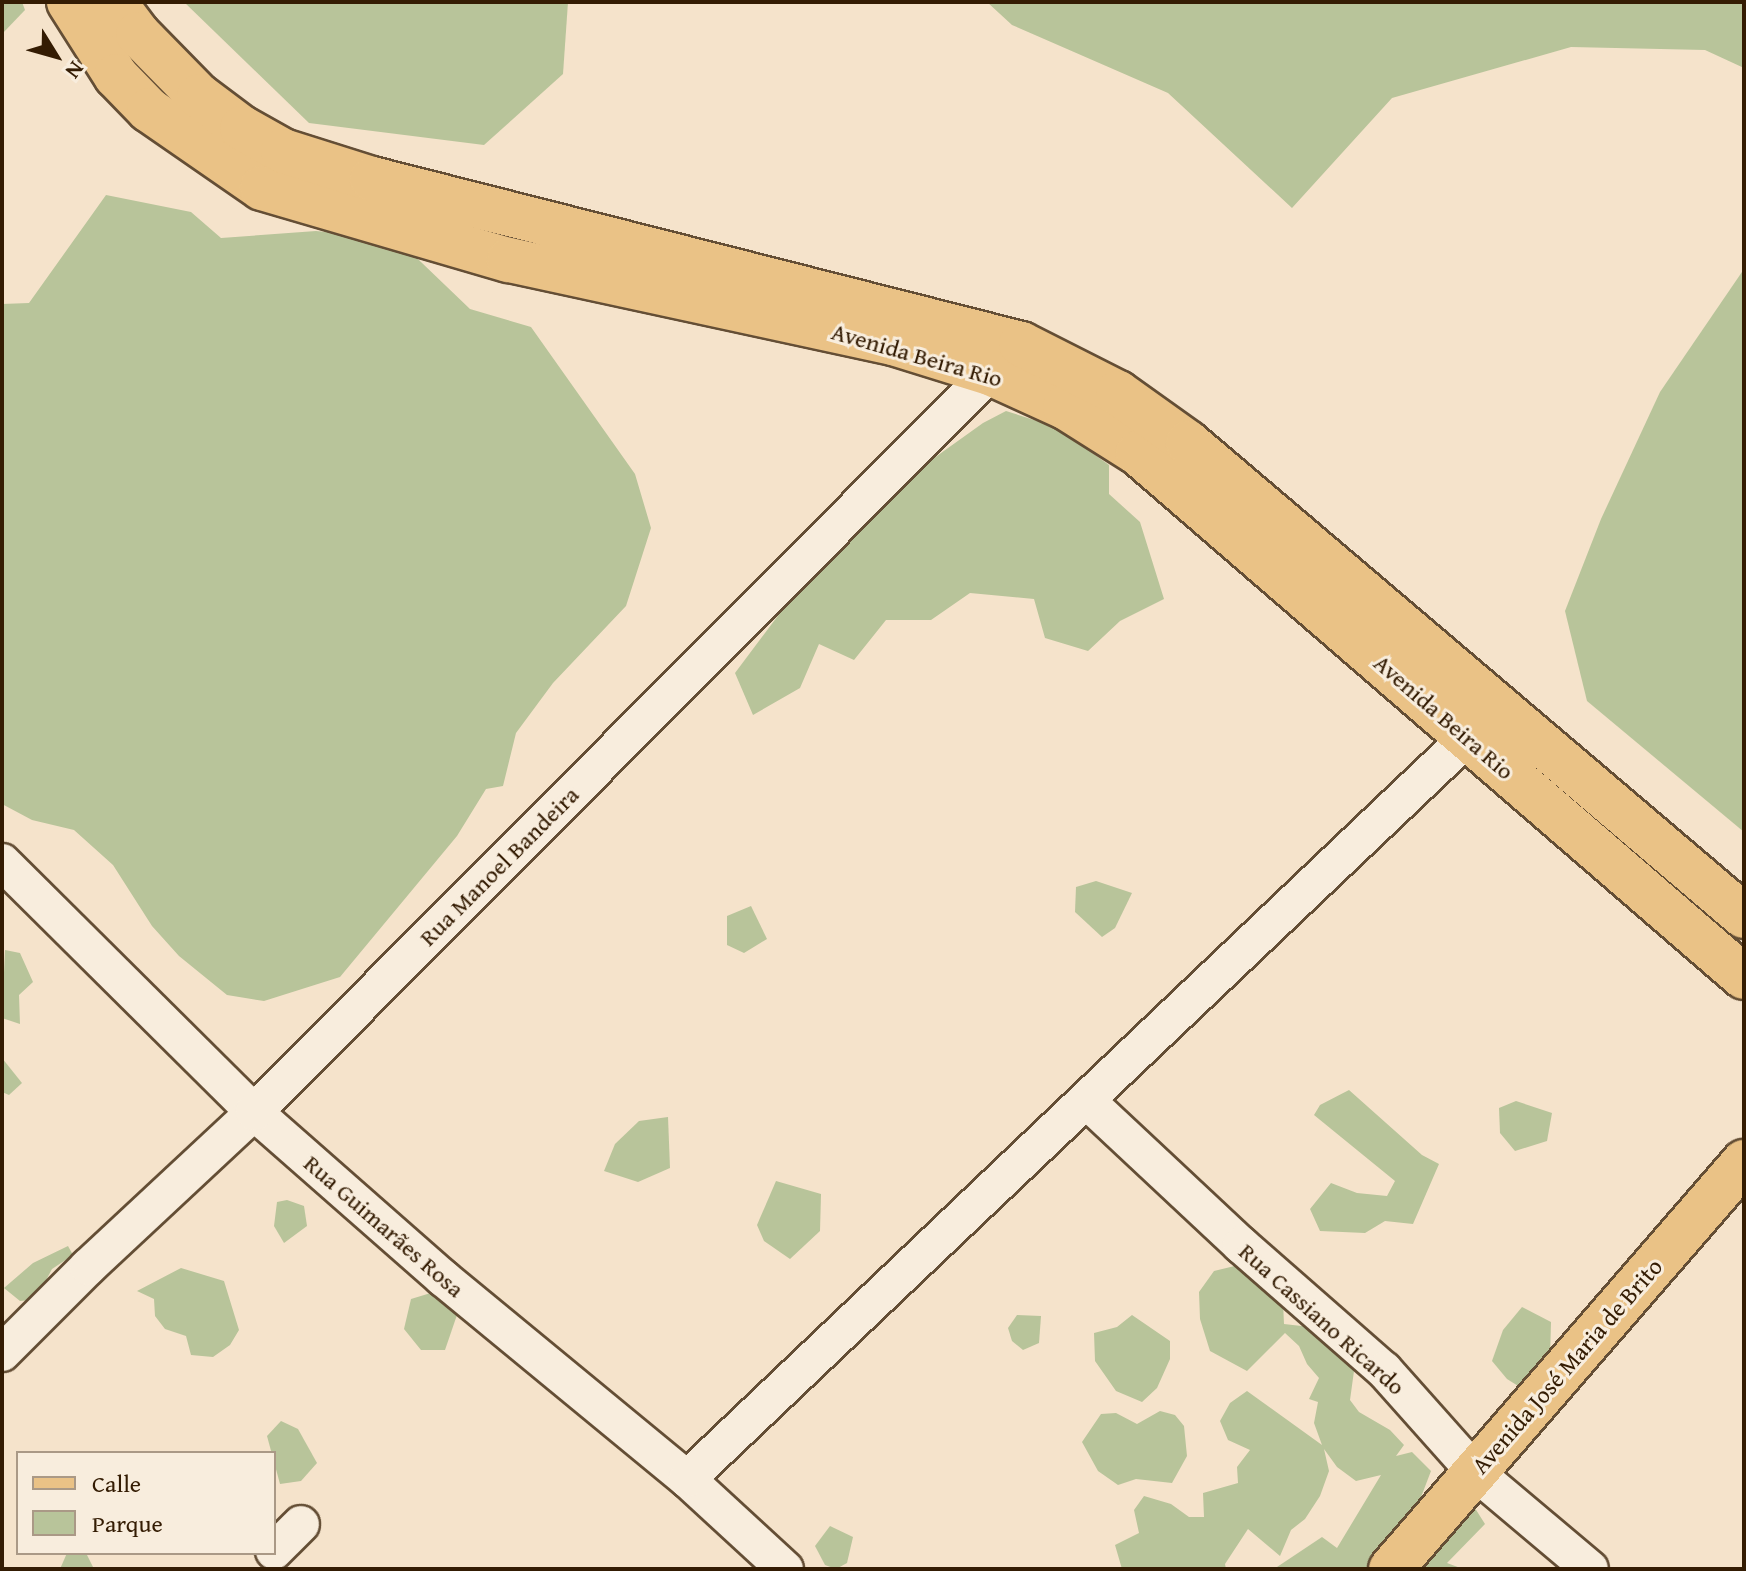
<!DOCTYPE html>
<meta charset="utf-8">
<style>
body{margin:0}
#map{position:relative;width:1746px;height:1571px;overflow:hidden;background:#f5e3cb;font-family:"Gentium Book Plus",serif}
div>[style]{position:absolute}
.green>*{inset:0;background:#b8c49a}
.roads{filter:drop-shadow(2px 0 #644e35) drop-shadow(-2px 0 #644e35) drop-shadow(0 2px #644e35) drop-shadow(0 -2px #644e35)}
.minor>*{height:36px;margin:-18px;padding:0 18px;transform-origin:18px;border-radius:18px;background:#f8eddd}
.major>*{height:44px;margin:-22px;padding:0 22px;transform-origin:22px;border-radius:22px;background:#eac286}
span{translate:-50% -50%;white-space:nowrap;text-align:center;line-height:1.15;-webkit-text-stroke:6px #f8eddd;paint-order:stroke}
.street-label{font-size:24px;color:#341c03}
.frame{position:absolute;inset:0;border:4px solid #341c03;pointer-events:none}
.legend{position:absolute;left:16px;top:1451px;width:260px;height:104px;box-sizing:border-box;background:#f8eddd;border:2px solid #aa9986;margin:0;padding:10px 14px;list-style:none;font-size:24px;color:#341c03}
.legend li{display:flex;align-items:center;gap:16px;height:40px}
.legend b{width:40px;border:2px solid #aa9986}
.north{position:absolute;left:16px;top:16px;width:80px;height:80px;-webkit-text-stroke:6px #f8eddd;paint-order:stroke;rotate:127deg;font-size:22px;font-weight:700;line-height:32px;text-align:center;color:#341c03}
.north::after{content:'';display:block;margin:auto;width:28px;height:36px;background:#341c03;clip-path:polygon(50% 0,100% 100%,50% 72%,0 100%)}
</style>
<div id="map">
<div class="green">
<div style="clip-path:polygon(2px 2px,22px 2px,25px 10px,2px 34px)"></div>
<div style="clip-path:polygon(184px 2px,568px 2px,563px 74px,484px 145px,309px 123px)"></div>
<div style="clip-path:polygon(987px 2px,1744px 2px,1744px 68px,1705px 50px,1571px 47px,1392px 98px,1292px 208px,1168px 93px,1012px 25px)"></div>
<div style="clip-path:polygon(106px 195px,191px 212px,221px 238px,316px 231px,397px 239px,470px 309px,531px 327px,635px 474px,651px 528px,626px 606px,553px 683px,516px 733px,503px 786px,486px 789px,457px 836px,340px 977px,264px 1001px,227px 995px,179px 956px,152px 926px,113px 865px,74px 830px,32px 820px,2px 804px,2px 304px,29px 303px)"></div>
<div style="clip-path:polygon(1744px 269px,1744px 832px,1587px 701px,1565px 611px,1601px 519px,1660px 392px)"></div>
<div style="clip-path:polygon(1006px 411px,1056px 427px,1109px 465px,1109px 494px,1140px 522px,1164px 599px,1120px 621px,1088px 651px,1045px 638px,1034px 599px,970px 593px,931px 620px,886px 620px,854px 660px,819px 644px,800px 688px,753px 715px,735px 673px,831px 545px,874px 501px,983px 423px)"></div>
<div style="clip-path:polygon(1096px 881px,1132px 893px,1115px 928px,1102px 937px,1075px 912px,1076px 887px)"></div>
<div style="clip-path:polygon(751px 906px,767px 939px,744px 953px,727px 945px,727px 916px)"></div>
<div style="clip-path:polygon(5px 950px,20px 953px,33px 982px,19px 995px,20px 1024px,2px 1018px)"></div>
<div style="clip-path:polygon(2px 1058px,22px 1083px,9px 1095px,2px 1092px)"></div>
<div style="clip-path:polygon(1349px 1090px,1422px 1155px,1439px 1164px,1413px 1224px,1385px 1221px,1365px 1233px,1320px 1231px,1310px 1209px,1331px 1183px,1357px 1193px,1387px 1196px,1395px 1181px,1314px 1115px,1320px 1105px)"></div>
<div style="clip-path:polygon(1516px 1101px,1552px 1113px,1547px 1141px,1515px 1151px,1500px 1133px,1499px 1108px)"></div>
<div style="clip-path:polygon(668px 1117px,670px 1168px,638px 1182px,604px 1171px,615px 1144px,639px 1121px)"></div>
<div style="clip-path:polygon(776px 1181px,821px 1194px,820px 1231px,790px 1259px,764px 1241px,757px 1225px)"></div>
<div style="clip-path:polygon(287px 1200px,304px 1206px,307px 1226px,284px 1243px,274px 1226px,277px 1202px)"></div>
<div style="clip-path:polygon(68px 1246px,73px 1255px,52px 1269px,44px 1284px,43px 1299px,20px 1301px,4px 1288px,33px 1263px)"></div>
<div style="clip-path:polygon(1247px 1263px,1283px 1302px,1284px 1324px,1319px 1328px,1335px 1340px,1354px 1371px,1350px 1400px,1359px 1412px,1390px 1430px,1404px 1445px,1396px 1456px,1412px 1452px,1431px 1471px,1413px 1518px,1397px 1527px,1368px 1569px,1274px 1569px,1322px 1537px,1337px 1548px,1381px 1475px,1356px 1481px,1337px 1467px,1324px 1449px,1329px 1471px,1320px 1496px,1305px 1519px,1291px 1530px,1280px 1556px,1248px 1529px,1225px 1564px,1226px 1569px,1122px 1569px,1115px 1545px,1139px 1533px,1134px 1510px,1144px 1496px,1171px 1504px,1189px 1517px,1204px 1517px,1203px 1493px,1238px 1483px,1237px 1467px,1250px 1450px,1228px 1440px,1220px 1421px,1230px 1403px,1247px 1391px,1322px 1445px,1314px 1423px,1318px 1402px,1309px 1399px,1319px 1378px,1307px 1364px,1299px 1346px,1285px 1333px,1247px 1371px,1210px 1351px,1200px 1319px,1199px 1292px,1214px 1271px)"></div>
<div style="clip-path:polygon(181px 1268px,224px 1281px,239px 1330px,230px 1345px,213px 1357px,191px 1355px,186px 1336px,165px 1329px,155px 1316px,154px 1299px,137px 1291px)"></div>
<div style="clip-path:polygon(434px 1292px,458px 1312px,445px 1350px,421px 1350px,404px 1329px,411px 1299px)"></div>
<div style="clip-path:polygon(1522px 1307px,1551px 1322px,1550px 1358px,1523px 1389px,1507px 1379px,1492px 1361px,1503px 1330px)"></div>
<div style="clip-path:polygon(1017px 1315px,1041px 1316px,1039px 1343px,1023px 1350px,1012px 1341px,1008px 1328px)"></div>
<div style="clip-path:polygon(1132px 1315px,1170px 1341px,1170px 1359px,1157px 1388px,1142px 1402px,1116px 1391px,1095px 1361px,1094px 1333px,1117px 1327px)"></div>
<div style="clip-path:polygon(1160px 1411px,1175px 1415px,1184px 1426px,1187px 1456px,1172px 1483px,1136px 1479px,1118px 1485px,1098px 1471px,1082px 1442px,1101px 1414px,1116px 1413px,1137px 1424px)"></div>
<div style="clip-path:polygon(281px 1421px,298px 1429px,317px 1463px,301px 1481px,280px 1484px,267px 1436px)"></div>
<div style="clip-path:polygon(1466px 1494px,1485px 1524px,1447px 1563px,1463px 1569px,1415px 1569px)"></div>
<div style="clip-path:polygon(830px 1526px,853px 1537px,847px 1563px,836px 1569px,825px 1565px,815px 1546px)"></div>
<div style="clip-path:polygon(67px 1553px,86px 1553px,94px 1569px,60px 1569px)"></div>
</div>
<div class="roads">
<div class="minor">
<div style="left:2px;top:862px;width:355px;rotate:44.8deg"></div>
<div style="left:254px;top:1112px;width:252px;rotate:41.3deg"></div>
<div style="left:443px;top:1278px;width:316px;rotate:39.5deg"></div>
<div style="left:687px;top:1479px;width:133px;rotate:42.6deg"></div>
<div style="left:1087px;top:1101px;width:211px;rotate:43.1deg"></div>
<div style="left:1241px;top:1245px;width:190px;rotate:41.2deg"></div>
<div style="left:1384px;top:1370px;width:137px;rotate:48.3deg"></div>
<div style="left:1475px;top:1472px;width:150px;rotate:40.1deg"></div>
<div style="left:2px;top:1353px;width:122px;rotate:-45deg"></div>
<div style="left:88px;top:1267px;width:227px;rotate:-43deg"></div>
<div style="left:254px;top:1112px;width:1043px;rotate:-45.12deg"></div>
<div style="left:687px;top:1479px;width:1077px;rotate:-43.53deg"></div>
<div style="left:274px;top:1551px;width:38px;rotate:-45deg"></div>
</div>
<div class="major">
<div style="left:69px;top:2px;width:88px;rotate:57.6deg"></div>
<div style="left:116px;top:76px;width:47px;rotate:45.9deg"></div>
<div style="left:149px;top:110px;width:137px;rotate:34.6deg"></div>
<div style="left:262px;top:188px;width:257px;rotate:16.3deg"></div>
<div style="left:509px;top:260px;width:393px;rotate:12.2deg"></div>
<div style="left:893px;top:343px;width:102px;rotate:17.2deg"></div>
<div style="left:990px;top:373px;width:82px;rotate:24.4deg"></div>
<div style="left:1065px;top:407px;width:86px;rotate:32.2deg"></div>
<div style="left:1138px;top:453px;width:801px;rotate:40.85deg"></div>
<div style="left:114px;top:2px;width:40px;rotate:53deg"></div>
<div style="left:138px;top:34px;width:87px;rotate:45.5deg"></div>
<div style="left:199px;top:96px;width:54px;rotate:36.7deg"></div>
<div style="left:242px;top:128px;width:47px;rotate:29.3deg"></div>
<div style="left:283px;top:151px;width:93px;rotate:17.5deg"></div>
<div style="left:372px;top:179px;width:670px;rotate:14.26deg"></div>
<div style="left:1021px;top:344px;width:109px;rotate:26.8deg"></div>
<div style="left:1118px;top:393px;width:86px;rotate:35.5deg"></div>
<div style="left:1188px;top:443px;width:730px;rotate:40.39deg"></div>
<div style="left:1391px;top:1569px;width:539px;rotate:-49.06deg"></div>
</div>
</div>
<div class="street-label">
<span style="left:917px;top:355px;rotate:16deg">Avenida Beira Rio</span>
<span style="left:1444px;top:717px;rotate:41deg">Avenida Beira Rio</span>
<span style="left:499px;top:866px;rotate:-45deg">Rua Manoel Bandeira</span>
<span style="left:384px;top:1226px;rotate:41deg">Rua Guimarães Rosa</span>
<span style="left:1322px;top:1319px;rotate:42deg">Rua Cassiano Ricardo</span>
<span style="left:1567px;top:1366px;rotate:-49deg">Avenida José Maria de Brito</span>
</div>
<div class="frame"></div>
<ul class="legend">
<li><b style="height:10px;background:#eac286"></b>Calle</li>
<li><b style="height:22px;background:#b8c49a"></b>Parque</li>
</ul>
<div class="north">N</div>
</div>
